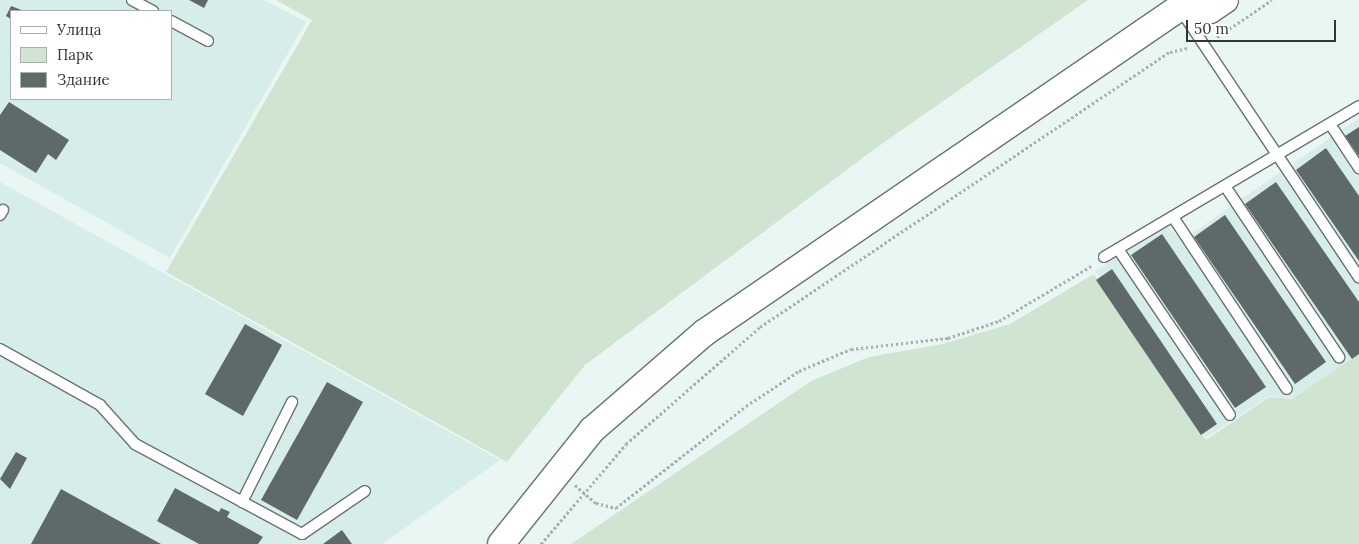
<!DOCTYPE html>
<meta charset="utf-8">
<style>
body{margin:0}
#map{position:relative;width:1359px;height:544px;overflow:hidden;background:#e9f6f4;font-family:Lora,serif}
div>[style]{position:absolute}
.built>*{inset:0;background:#d7ede9}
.green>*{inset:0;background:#cfe5d1}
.building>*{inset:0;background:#5e696a}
.path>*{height:3px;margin-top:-1.5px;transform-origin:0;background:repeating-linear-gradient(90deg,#a7b1af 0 2.5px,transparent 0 5px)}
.roads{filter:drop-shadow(1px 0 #687371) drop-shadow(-1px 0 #687371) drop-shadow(0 1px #687371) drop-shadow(0 -1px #687371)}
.lane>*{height:10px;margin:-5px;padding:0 5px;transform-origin:5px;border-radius:5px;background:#fff}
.secondary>*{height:26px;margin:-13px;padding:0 13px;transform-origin:13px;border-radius:13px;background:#fff}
span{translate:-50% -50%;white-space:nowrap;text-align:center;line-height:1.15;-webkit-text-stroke:5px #fff;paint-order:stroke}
.legend{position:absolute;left:10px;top:10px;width:162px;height:90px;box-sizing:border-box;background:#fff;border:1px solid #adafaf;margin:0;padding:6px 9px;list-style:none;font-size:15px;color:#323736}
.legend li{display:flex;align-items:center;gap:10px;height:25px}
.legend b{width:25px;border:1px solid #adafaf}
.scale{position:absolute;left:1186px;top:20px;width:150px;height:22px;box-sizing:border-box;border:2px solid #323736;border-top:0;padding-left:6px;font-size:15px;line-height:18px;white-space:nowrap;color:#323736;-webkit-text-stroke:4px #fff;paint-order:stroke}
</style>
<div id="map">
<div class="built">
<div style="clip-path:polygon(evenodd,0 0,264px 0,306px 22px,170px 258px,0 163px,0 0,11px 11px,171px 11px,171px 99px,11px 99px,11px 11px)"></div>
<div style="clip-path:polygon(1359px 118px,1359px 358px,1292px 398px,1269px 396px,1206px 438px,1095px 271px,1168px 226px,1181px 241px)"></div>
<div style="clip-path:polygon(0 182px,500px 460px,382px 544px,0 544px)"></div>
</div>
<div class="green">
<div style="clip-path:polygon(276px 0,1088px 0,876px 148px,585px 365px,507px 462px,166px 272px,312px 20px)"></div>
<div style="clip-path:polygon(1094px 274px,1206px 440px,1269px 397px,1292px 399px,1359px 354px,1359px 544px,571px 544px,811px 381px,869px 357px,943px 344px,1010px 324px)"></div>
</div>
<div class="building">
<div style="clip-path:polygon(189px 0,208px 0,204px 8px)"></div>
<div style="clip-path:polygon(11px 6px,24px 11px,11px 11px,11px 19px,6px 16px)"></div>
<div style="clip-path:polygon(9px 102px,69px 140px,56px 160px,48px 154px,36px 173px,0 150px,0 115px)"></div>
<div style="clip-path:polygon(1359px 127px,1359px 156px,1345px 136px)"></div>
<div style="clip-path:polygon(1326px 148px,1359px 196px,1359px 261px,1296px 170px)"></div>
<div style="clip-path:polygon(1276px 182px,1359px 302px,1359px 354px,1352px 359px,1245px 204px)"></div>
<div style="clip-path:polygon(1225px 215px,1326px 362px,1295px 384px,1194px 237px)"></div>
<div style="clip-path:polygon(1162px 234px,1266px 387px,1235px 408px,1131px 255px)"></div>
<div style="clip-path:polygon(1112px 269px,1217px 424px,1201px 435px,1096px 280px)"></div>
<div style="clip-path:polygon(245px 324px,282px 345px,243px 416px,205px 394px)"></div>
<div style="clip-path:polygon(327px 382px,363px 402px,297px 520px,261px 500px)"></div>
<div style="clip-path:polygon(16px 452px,27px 458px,10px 489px,0 479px)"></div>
<div style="clip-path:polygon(175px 488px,219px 512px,221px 508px,230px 512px,227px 517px,263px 537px,258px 544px,199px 544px,157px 521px)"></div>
<div style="clip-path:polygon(61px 489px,161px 544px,31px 544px)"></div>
<div style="clip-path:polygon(342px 530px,352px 544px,323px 544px)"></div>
</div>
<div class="path">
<div style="left:1217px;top:37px;width:66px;rotate:-33.9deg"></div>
<div style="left:575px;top:485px;width:28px;rotate:41deg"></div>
<div style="left:596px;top:503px;width:21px;rotate:14deg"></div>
<div style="left:616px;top:508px;width:165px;rotate:-38.1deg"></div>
<div style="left:746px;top:406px;width:64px;rotate:-33.4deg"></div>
<div style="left:799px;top:371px;width:56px;rotate:-22.9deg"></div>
<div style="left:851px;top:349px;width:98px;rotate:-6.5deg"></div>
<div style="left:948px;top:338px;width:54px;rotate:-18.4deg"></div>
<div style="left:999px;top:321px;width:109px;rotate:-30.8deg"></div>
<div style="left:541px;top:544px;width:131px;rotate:-49.6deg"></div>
<div style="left:626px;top:444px;width:178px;rotate:-41.1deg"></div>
<div style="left:760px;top:327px;width:494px;rotate:-33.9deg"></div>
<div style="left:1170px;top:52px;width:18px;rotate:-13deg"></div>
</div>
<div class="roads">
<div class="lane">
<div style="left:132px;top:0;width:24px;rotate:28deg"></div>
<div style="left:1182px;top:12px;width:319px;rotate:56.3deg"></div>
<div style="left:171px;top:21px;width:42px;rotate:28.4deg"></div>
<div style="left:1330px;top:124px;width:53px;rotate:56.6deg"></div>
<div style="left:1225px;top:186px;width:206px;rotate:56.3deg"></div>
<div style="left:0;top:215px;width:6px;rotate:-59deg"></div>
<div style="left:1173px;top:217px;width:206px;rotate:56.5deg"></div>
<div style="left:1118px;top:249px;width:200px;rotate:56deg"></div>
<div style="left:1104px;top:257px;width:296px;rotate:-30.6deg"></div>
<div style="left:0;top:349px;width:115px;rotate:29.2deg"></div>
<div style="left:100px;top:405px;width:52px;rotate:48.1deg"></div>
<div style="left:135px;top:444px;width:190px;rotate:28.3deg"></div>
<div style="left:302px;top:534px;width:76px;rotate:-34.3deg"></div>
<div style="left:242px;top:502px;width:112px;rotate:-63.4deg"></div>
</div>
<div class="secondary">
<div style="left:1179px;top:8px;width:31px;rotate:4deg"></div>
<div style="left:1210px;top:10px;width:18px;rotate:-34deg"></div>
<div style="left:501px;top:544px;width:146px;rotate:-51.4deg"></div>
<div style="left:592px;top:430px;width:148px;rotate:-40.9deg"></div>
<div style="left:704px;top:333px;width:576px;rotate:-34.38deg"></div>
<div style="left:1179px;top:8px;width:9px;rotate:-63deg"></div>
</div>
</div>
<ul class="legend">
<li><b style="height:6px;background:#fff"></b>Улица</li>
<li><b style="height:14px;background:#cfe5d1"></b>Парк</li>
<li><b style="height:14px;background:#5e696a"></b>Здание</li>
</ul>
<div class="scale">50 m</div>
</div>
